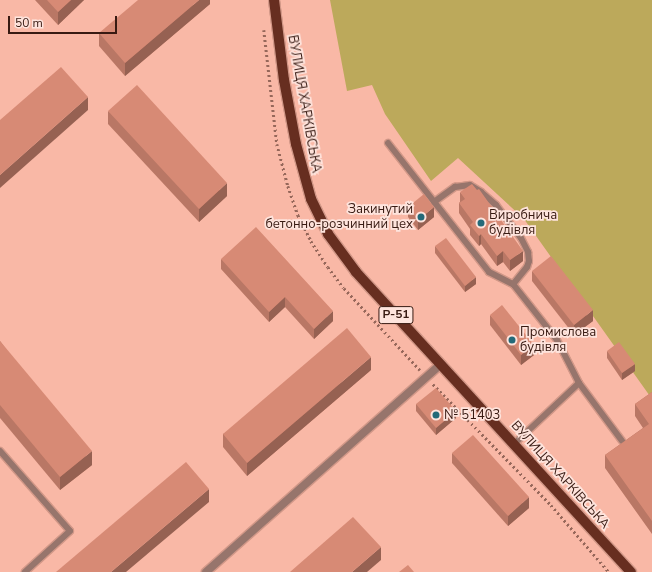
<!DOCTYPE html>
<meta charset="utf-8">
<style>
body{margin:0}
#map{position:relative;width:652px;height:572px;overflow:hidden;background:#f9b8a6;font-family:"Nunito Sans",sans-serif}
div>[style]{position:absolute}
.green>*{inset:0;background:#bca95b}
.path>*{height:2.5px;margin-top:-1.25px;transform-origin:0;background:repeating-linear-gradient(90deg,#96675a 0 2px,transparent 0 5px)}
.roads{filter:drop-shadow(1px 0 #d29888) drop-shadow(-1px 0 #d29888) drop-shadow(0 1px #d29888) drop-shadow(0 -1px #d29888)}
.service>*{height:6px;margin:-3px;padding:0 3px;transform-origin:3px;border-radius:3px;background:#97756c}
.minor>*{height:8px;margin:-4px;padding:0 4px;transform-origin:4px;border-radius:4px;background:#97756c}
.primary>*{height:10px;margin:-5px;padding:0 5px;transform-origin:5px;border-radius:5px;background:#672e20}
.wall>*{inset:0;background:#b97765}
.shaded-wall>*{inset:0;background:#966152}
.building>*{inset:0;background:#d78a75}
.dots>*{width:11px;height:11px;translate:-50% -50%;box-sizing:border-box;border:2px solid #fee4dd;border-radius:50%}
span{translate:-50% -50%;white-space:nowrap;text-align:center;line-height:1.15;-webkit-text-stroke:3.5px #fee4dd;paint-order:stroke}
.shield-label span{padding:1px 3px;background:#fee4dd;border:1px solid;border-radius:3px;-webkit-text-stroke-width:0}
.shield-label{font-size:12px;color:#381a12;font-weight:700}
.street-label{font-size:13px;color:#381a12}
.poi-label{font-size:13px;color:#381a12}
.right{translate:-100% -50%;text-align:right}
.left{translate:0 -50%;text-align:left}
.scale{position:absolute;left:8px;top:16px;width:109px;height:18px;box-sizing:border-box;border:2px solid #381a12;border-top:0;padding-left:5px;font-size:12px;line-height:14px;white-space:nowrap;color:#381a12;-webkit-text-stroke:3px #fee4dd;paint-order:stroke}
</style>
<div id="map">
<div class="green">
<div style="clip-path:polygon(330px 0,652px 0,652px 399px,524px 219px,458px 158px,431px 181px,385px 114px,372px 85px,347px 91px)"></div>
</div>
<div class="path">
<div style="left:264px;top:30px;width:115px;rotate:83.5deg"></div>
<div style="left:277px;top:144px;width:43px;rotate:75.3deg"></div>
<div style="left:288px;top:186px;width:31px;rotate:71deg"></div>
<div style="left:298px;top:215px;width:29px;rotate:63deg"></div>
<div style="left:311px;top:241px;width:31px;rotate:57deg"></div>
<div style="left:328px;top:267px;width:26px;rotate:53deg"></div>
<div style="left:344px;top:288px;width:112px;rotate:47.2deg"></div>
<div style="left:433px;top:384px;width:169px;rotate:45.7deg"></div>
<div style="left:551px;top:505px;width:89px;rotate:49.1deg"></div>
</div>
<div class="roads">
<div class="service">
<div style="left:388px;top:143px;width:164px;rotate:51.9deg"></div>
<div style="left:489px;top:272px;width:27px;rotate:27deg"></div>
<div style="left:513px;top:284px;width:71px;rotate:51.8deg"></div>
<div style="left:557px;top:340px;width:48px;rotate:62.9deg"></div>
<div style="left:579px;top:383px;width:89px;rotate:136.8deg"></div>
<div style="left:434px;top:202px;width:26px;rotate:-36deg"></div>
<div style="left:455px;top:187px;width:15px;rotate:-8deg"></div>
<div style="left:470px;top:185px;width:13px;rotate:32deg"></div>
<div style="left:481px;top:192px;width:20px;rotate:41deg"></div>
<div style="left:496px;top:205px;width:41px;rotate:52.9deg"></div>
<div style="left:521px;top:238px;width:16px;rotate:63deg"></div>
<div style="left:528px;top:252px;width:9px;rotate:84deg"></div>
<div style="left:529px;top:261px;width:6px;rotate:108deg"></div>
<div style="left:527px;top:267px;width:22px;rotate:129deg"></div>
<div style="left:579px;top:383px;width:72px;rotate:53.4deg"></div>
<div style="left:0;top:451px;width:106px;rotate:48.8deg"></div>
<div style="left:70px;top:531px;width:61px;rotate:137.7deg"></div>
</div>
<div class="minor">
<div style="left:206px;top:572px;width:314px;rotate:-41.5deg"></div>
</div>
<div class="primary">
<div style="left:274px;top:0;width:81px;rotate:82.9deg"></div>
<div style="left:284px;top:80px;width:65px;rotate:79.4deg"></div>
<div style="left:296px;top:144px;width:57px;rotate:74.7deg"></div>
<div style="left:311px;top:199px;width:39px;rotate:64deg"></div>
<div style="left:328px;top:234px;width:47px;rotate:53.6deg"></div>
<div style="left:356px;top:272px;width:407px;rotate:47.5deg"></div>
</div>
</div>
<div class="wall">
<div style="clip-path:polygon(35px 0,84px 0,58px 25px)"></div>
<div style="clip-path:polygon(210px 0,210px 4px,125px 76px,99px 46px,99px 33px)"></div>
<div style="clip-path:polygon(108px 111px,227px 196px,199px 222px,108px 124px)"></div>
<div style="clip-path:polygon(460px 192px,523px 261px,510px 271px,503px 262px,497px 266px,481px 244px,479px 246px,470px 235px,470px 229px,459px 213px,459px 203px,460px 202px)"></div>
<div style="clip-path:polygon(408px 207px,434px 217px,418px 230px,408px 217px)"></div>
<div style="clip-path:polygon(435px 246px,476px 284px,465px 292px,435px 253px)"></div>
<div style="clip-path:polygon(221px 259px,333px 321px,314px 339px,285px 307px,269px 322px,221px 269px)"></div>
<div style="clip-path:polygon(532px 271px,593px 321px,574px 335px,532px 281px)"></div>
<div style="clip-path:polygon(490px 315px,534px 355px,521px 365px,490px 325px)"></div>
<div style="clip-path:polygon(0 341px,92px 465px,60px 490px,0 418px)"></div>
<div style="clip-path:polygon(607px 351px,635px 371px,622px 380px,607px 358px)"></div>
<div style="clip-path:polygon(371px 370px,247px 476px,223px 447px,223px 434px)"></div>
<div style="clip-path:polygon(652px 392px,652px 534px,605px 468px,605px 455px,643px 428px,635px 416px,635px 404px)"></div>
<div style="clip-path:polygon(416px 404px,456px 418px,436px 435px,416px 411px)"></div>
<div style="clip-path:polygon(452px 453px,529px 508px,508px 526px,452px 463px)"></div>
</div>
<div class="shaded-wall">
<div style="clip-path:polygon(71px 0,84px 0,58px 25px,58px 12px)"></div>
<div style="clip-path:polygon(199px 0,210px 0,210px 4px,125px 76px,125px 63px)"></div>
<div style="clip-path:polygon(88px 97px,88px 110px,0 188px,0 175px)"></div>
<div style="clip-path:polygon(227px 183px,227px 196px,199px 222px,199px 209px)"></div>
<div style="clip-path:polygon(434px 207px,434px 217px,418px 230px,418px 220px)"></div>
<div style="clip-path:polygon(481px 234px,481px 244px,479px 246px,479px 236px)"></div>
<div style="clip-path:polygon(503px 251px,503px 262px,497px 266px,497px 256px)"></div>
<div style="clip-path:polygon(523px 251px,523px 261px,510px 271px,510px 260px)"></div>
<div style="clip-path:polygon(476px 277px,476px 284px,465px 292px,465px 286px)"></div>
<div style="clip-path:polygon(285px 297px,285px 307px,269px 322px,269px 312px)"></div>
<div style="clip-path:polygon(593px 310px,593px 321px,574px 335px,574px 325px)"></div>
<div style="clip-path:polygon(333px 311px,333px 321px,314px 339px,314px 329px)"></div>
<div style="clip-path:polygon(534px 345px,534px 355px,521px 365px,521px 355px)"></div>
<div style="clip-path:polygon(371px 357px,371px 370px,247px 476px,247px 463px)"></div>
<div style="clip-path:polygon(635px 364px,635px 371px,622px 380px,622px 373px)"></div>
<div style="clip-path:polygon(456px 411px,456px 418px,436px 435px,436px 428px)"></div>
<div style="clip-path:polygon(92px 451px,92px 465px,60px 490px,60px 477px)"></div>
<div style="clip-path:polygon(209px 489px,209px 502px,126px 572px,111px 572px)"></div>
<div style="clip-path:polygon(529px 497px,529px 508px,508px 526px,508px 516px)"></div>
<div style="clip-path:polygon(381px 547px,381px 560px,367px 572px,352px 572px)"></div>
</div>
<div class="building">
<div style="clip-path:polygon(47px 0,71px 0,58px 12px)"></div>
<div style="clip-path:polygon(138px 0,199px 0,125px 63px,99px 33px)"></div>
<div style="clip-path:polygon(61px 67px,88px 97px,0 175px,0 120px)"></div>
<div style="clip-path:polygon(137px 85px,227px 183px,199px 209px,108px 111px)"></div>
<div style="clip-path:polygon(472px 184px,477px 190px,479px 189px,523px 251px,510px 260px,503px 251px,497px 256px,481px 234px,479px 236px,470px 225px,473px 222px,459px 203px,465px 199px,460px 192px)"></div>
<div style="clip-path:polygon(424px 194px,434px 207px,418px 220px,408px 207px)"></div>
<div style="clip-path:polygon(256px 227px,333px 311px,314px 329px,285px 297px,269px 312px,221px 259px)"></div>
<div style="clip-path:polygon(446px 238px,476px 277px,465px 286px,435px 246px)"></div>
<div style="clip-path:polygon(551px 256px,593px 310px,574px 325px,532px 271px)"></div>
<div style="clip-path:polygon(502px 305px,534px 345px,521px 355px,490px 315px)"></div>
<div style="clip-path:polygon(347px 328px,371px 357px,247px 463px,223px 434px)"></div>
<div style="clip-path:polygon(0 341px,92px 451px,60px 477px,0 405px)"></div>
<div style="clip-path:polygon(619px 342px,635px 364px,622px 373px,607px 351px)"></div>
<div style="clip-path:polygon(436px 388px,456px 411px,436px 428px,416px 404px)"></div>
<div style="clip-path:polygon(652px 392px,652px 521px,605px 455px,649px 424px,635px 404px)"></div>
<div style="clip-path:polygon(473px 435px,529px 497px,508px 516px,452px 453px)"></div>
<div style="clip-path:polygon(186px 462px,209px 489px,111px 572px,56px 572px)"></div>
<div style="clip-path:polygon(353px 517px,381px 547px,352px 572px,290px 572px)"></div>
<div style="clip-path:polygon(408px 565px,414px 572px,399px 572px)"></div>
</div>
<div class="dots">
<div style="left:421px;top:217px;background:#246a79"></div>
<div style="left:481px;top:223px;background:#246a79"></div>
<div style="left:512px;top:340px;background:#246a79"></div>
<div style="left:436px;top:415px;background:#246a79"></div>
</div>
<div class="shield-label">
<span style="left:396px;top:315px">Р-51</span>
</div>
<div class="street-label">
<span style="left:304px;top:104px;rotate:80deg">ВУЛИЦЯ ХАРКІВСЬКА</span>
<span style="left:560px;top:475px;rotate:48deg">ВУЛИЦЯ ХАРКІВСЬКА</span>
</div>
<div class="poi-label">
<span class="right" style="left:413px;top:217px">Закинутий<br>бетонно-розчинний цех</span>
<span class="left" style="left:489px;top:223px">Виробнича<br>будівля</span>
<span class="left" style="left:520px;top:340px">Промислова<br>будівля</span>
<span class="left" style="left:444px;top:415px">№ 51403</span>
</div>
<div class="scale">50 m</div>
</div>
